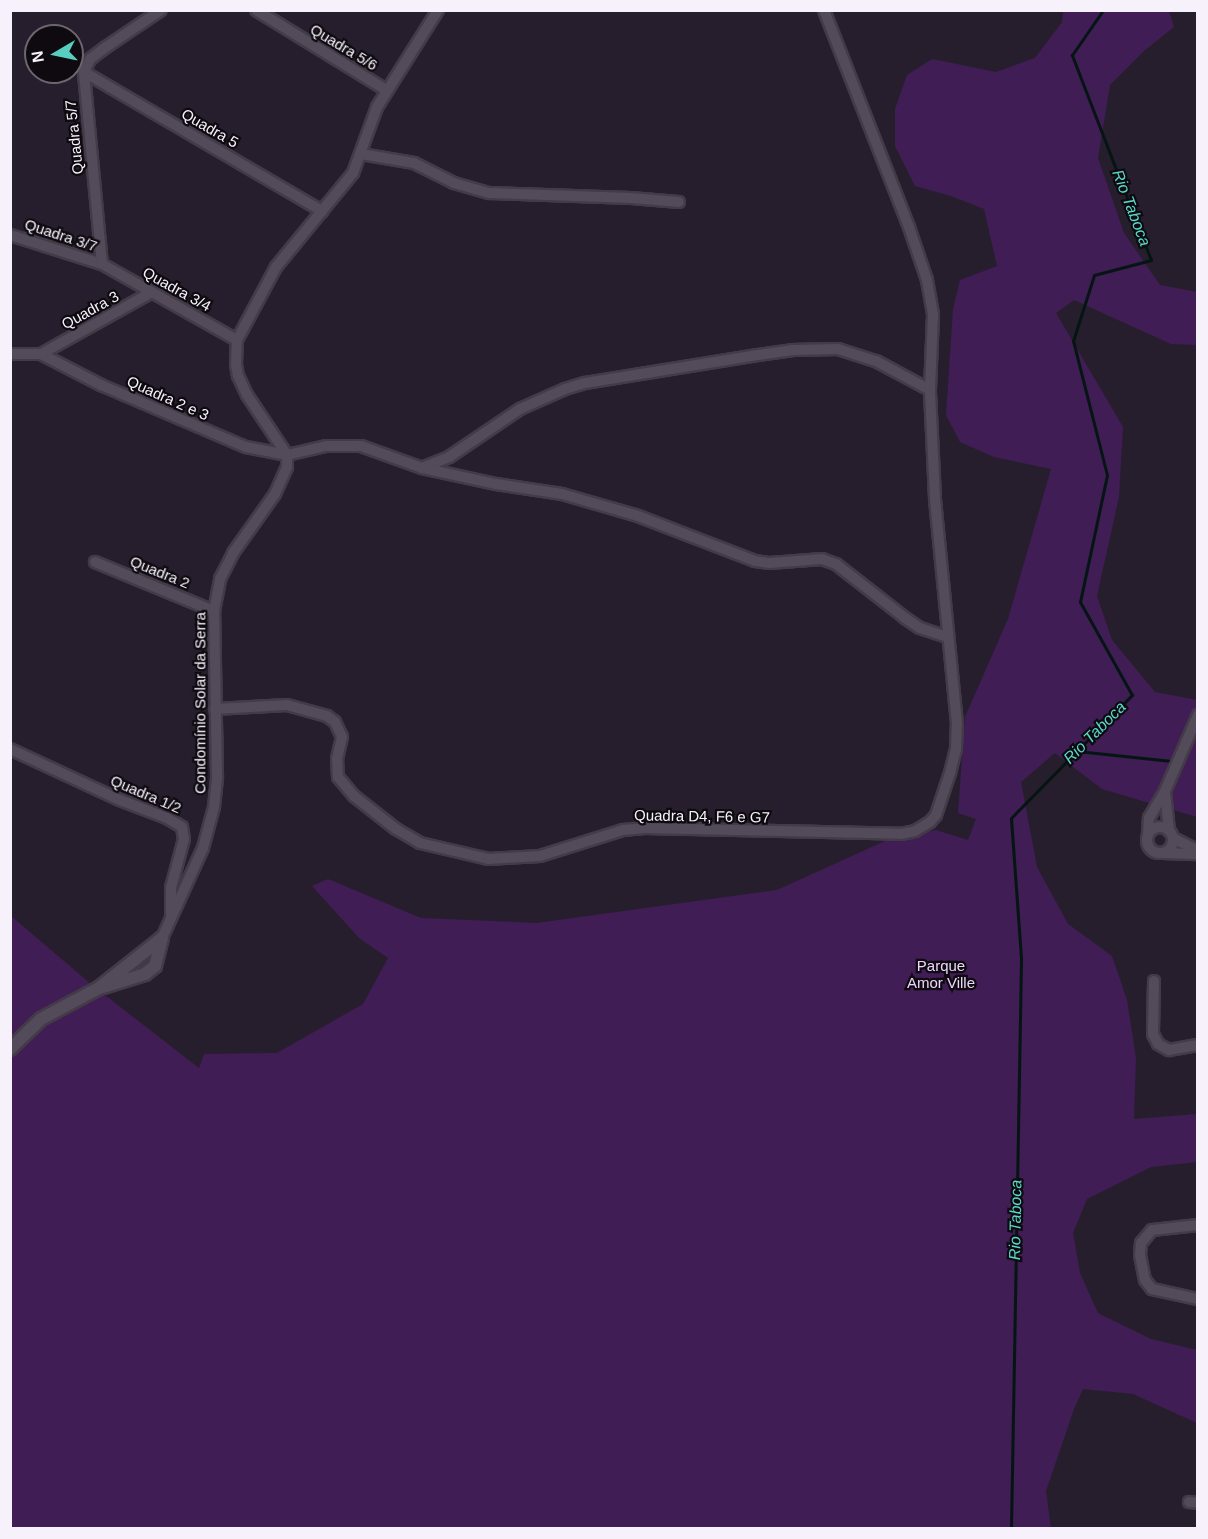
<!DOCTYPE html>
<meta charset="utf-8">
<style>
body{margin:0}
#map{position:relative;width:1208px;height:1539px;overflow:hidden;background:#271e2d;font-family:Helvetica,sans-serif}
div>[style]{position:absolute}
.green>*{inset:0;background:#401d55}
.stream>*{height:3px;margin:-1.5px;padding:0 1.5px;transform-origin:1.5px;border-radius:1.5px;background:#051513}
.roads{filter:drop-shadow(2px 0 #433b48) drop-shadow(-2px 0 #433b48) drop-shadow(0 2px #433b48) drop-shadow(0 -2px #433b48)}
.minor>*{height:10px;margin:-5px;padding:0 5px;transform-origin:5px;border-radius:5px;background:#534a5a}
.minor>.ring{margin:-5px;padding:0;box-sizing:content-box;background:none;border:10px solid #534a5a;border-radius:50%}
.tertiary>*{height:12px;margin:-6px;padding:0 6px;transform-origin:6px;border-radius:6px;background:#534a5a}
span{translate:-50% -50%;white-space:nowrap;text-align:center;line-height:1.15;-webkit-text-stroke:4.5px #0e0a10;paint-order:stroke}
.street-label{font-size:15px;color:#f6f1fb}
.park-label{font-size:15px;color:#ecd6fd}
.water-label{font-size:16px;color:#56dacb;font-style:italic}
.frame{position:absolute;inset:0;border:12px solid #f6f1fb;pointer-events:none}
.north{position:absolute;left:24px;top:24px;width:60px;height:60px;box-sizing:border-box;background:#0e0a10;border:2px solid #6b666e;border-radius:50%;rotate:261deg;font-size:16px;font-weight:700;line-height:24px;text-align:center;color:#f6f1fb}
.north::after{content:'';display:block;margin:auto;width:21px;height:27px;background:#58cec0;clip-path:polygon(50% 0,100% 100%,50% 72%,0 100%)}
</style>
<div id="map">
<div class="green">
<div style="clip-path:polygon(1063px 11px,1169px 11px,1174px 27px,1144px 51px,1110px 85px,1098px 158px,1124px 233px,1160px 285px,1197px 292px,1197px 345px,1171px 344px,1074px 300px,1056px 313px,1123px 427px,1119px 497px,1097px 596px,1112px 640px,1155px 692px,1197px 700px,1197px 817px,1102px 789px,1055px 753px,1021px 782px,1037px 867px,1068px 924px,1112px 956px,1127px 1000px,1136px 1058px,1134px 1119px,1197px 1114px,1197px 1162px,1151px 1167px,1087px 1199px,1073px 1233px,1080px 1273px,1098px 1313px,1151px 1339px,1197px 1350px,1197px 1423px,1133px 1394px,1083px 1389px,1074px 1409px,1046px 1491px,1051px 1528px,11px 1528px,10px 915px,92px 985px,199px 1068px,204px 1054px,277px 1053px,363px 1004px,388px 958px,359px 938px,312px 886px,328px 879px,421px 918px,536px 923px,777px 890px,885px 841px,936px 830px,968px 840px,976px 819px,958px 813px,965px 717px,1008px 619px,1051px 469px,994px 457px,960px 442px,946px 415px,953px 309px,960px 280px,997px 266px,984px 209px,951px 196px,915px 186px,895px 146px,895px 109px,907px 75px,932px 59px,996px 72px,1035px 58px,1062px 22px)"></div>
</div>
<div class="stream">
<div style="left:1077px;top:751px;width:95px;rotate:6.1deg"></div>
<div style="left:1011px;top:1528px;width:570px;rotate:-88.99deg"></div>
<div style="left:1021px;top:958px;width:140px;rotate:-94.1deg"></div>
<div style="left:1011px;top:818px;width:173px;rotate:-45.5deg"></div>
<div style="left:1132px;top:695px;width:107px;rotate:-119.2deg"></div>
<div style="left:1080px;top:602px;width:130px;rotate:-78deg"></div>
<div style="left:1107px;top:475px;width:138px;rotate:-104.2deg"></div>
<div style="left:1073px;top:341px;width:69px;rotate:-72.3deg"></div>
<div style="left:1094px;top:275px;width:59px;rotate:-14.7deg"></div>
<div style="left:1151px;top:260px;width:220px;rotate:-111.1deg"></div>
<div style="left:1072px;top:55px;width:55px;rotate:-55.4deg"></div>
</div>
<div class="roads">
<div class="minor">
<div style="left:256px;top:10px;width:153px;rotate:31.6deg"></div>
<div style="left:84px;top:72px;width:276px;rotate:30.3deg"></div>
<div style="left:361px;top:154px;width:54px;rotate:9.6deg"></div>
<div style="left:414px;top:163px;width:45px;rotate:26.6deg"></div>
<div style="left:454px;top:183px;width:37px;rotate:16deg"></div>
<div style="left:490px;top:193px;width:141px;rotate:2deg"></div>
<div style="left:631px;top:198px;width:48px;rotate:4.8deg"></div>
<div style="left:10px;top:235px;width:96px;rotate:17.5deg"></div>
<div style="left:102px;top:264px;width:155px;rotate:29.4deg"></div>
<div style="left:102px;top:264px;width:193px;rotate:-95.4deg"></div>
<div style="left:84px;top:72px;width:14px;rotate:-65deg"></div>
<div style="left:90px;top:59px;width:20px;rotate:-37deg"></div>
<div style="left:106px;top:47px;width:66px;rotate:-33.9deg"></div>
<div style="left:10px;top:354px;width:31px"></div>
<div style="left:41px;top:354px;width:68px;rotate:27.3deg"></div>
<div style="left:101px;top:385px;width:158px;rotate:23.2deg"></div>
<div style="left:246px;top:447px;width:42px;rotate:11deg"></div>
<div style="left:287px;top:455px;width:40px;rotate:-13deg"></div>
<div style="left:326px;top:446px;width:35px"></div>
<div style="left:361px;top:446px;width:65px;rotate:19.8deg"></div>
<div style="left:422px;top:468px;width:29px;rotate:-22deg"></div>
<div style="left:449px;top:457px;width:86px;rotate:-34.1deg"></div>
<div style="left:520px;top:409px;width:49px;rotate:-24deg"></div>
<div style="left:565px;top:389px;width:21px;rotate:-17deg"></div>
<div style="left:585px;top:383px;width:175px;rotate:-9.2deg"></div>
<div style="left:758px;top:355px;width:34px;rotate:-8deg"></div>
<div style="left:792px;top:350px;width:46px;rotate:-1.2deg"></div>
<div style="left:838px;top:349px;width:40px;rotate:18deg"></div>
<div style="left:876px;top:361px;width:61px;rotate:28.2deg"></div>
<div style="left:41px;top:354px;width:127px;rotate:-29.2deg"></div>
<div style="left:422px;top:468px;width:76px;rotate:12.2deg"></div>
<div style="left:496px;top:484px;width:67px;rotate:8.6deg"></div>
<div style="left:562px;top:494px;width:79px;rotate:16.1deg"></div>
<div style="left:638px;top:516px;width:125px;rotate:21deg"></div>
<div style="left:755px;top:561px;width:15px;rotate:8deg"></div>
<div style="left:770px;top:563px;width:52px;rotate:-4.4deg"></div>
<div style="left:822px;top:559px;width:15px;rotate:20deg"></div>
<div style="left:836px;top:564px;width:88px;rotate:38deg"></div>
<div style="left:905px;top:618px;width:18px;rotate:34deg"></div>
<div style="left:920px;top:628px;width:28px;rotate:18deg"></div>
<div style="left:95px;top:562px;width:129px;rotate:22.4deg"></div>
<div style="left:215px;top:709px;width:72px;rotate:-3.2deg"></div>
<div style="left:287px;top:705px;width:41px;rotate:15.4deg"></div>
<div style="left:327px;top:716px;width:10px;rotate:37deg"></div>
<div style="left:335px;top:722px;width:17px;rotate:65deg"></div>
<div style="left:342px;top:737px;width:22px;rotate:103deg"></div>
<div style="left:337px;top:758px;width:19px;rotate:87deg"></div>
<div style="left:338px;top:777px;width:25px;rotate:50deg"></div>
<div style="left:354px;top:796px;width:53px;rotate:38.2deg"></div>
<div style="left:396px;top:829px;width:28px;rotate:30deg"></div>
<div style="left:420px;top:843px;width:70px;rotate:13.2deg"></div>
<div style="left:488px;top:859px;width:52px;rotate:-3.3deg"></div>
<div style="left:540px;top:856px;width:87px;rotate:-17.4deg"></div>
<div style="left:623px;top:830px;width:22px;rotate:-5deg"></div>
<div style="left:645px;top:828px;width:256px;rotate:1.3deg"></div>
<div style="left:901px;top:834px;width:14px;rotate:-12deg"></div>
<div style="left:915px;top:831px;width:17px;rotate:-31deg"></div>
<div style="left:930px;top:822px;width:9px;rotate:-49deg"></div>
<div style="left:936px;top:815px;width:44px;rotate:-71.6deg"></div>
<div style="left:950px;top:773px;width:25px;rotate:-76deg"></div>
<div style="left:956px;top:749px;width:25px;rotate:-88deg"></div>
<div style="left:957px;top:724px;width:227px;rotate:-95.6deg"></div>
<div style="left:935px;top:498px;width:108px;rotate:-92.7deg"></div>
<div style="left:930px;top:390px;width:76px;rotate:-87.7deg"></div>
<div style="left:933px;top:314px;width:35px;rotate:-100deg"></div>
<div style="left:927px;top:280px;width:56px;rotate:-108.8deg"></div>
<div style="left:909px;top:227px;width:233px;rotate:-111.4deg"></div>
<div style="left:10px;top:749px;width:121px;rotate:24.9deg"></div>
<div style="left:120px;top:800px;width:50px;rotate:21deg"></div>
<div style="left:167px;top:818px;width:17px;rotate:31deg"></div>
<div style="left:182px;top:827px;width:12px;rotate:81deg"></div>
<div style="left:184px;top:839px;width:51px;rotate:104.9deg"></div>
<div style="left:171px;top:888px;width:27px;rotate:90deg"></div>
<div style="left:1165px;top:792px;width:39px;rotate:84deg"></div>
<div class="ring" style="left:1147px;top:827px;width:16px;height:16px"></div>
<div style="left:1148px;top:835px;width:17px;rotate:-87deg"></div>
<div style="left:1149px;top:818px;width:31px;rotate:-59deg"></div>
<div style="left:1165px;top:791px;width:83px;rotate:-66.5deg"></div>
<div style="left:1173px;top:838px;width:28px;rotate:27deg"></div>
<div style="left:1163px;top:853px;width:35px;rotate:2deg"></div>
<div style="left:162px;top:938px;width:99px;rotate:-65.5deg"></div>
<div style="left:203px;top:848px;width:42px;rotate:-75deg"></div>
<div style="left:214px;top:807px;width:31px;rotate:-84deg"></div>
<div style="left:217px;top:776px;width:165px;rotate:-91deg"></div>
<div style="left:214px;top:611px;width:33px;rotate:-79deg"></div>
<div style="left:220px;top:579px;width:29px;rotate:-63deg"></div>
<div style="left:233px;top:553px;width:72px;rotate:-54.6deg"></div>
<div style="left:275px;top:494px;width:30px;rotate:-66deg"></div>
<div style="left:287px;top:467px;width:12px;rotate:-90deg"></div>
<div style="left:287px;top:455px;width:72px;rotate:-123.7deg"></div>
<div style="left:247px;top:395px;width:21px;rotate:-115deg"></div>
<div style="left:238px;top:376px;width:11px;rotate:-100deg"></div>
<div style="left:236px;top:365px;width:25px;rotate:-88deg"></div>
<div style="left:237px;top:340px;width:83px;rotate:-61.9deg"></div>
<div style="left:276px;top:267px;width:122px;rotate:-50.7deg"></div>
<div style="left:353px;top:173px;width:70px;rotate:-70deg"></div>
<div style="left:377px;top:107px;width:115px;rotate:-57.8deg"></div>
<div style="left:1154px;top:981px;width:53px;rotate:91.1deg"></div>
<div style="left:1153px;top:1034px;width:11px;rotate:63deg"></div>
<div style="left:1158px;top:1044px;width:13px;rotate:29deg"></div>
<div style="left:1169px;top:1050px;width:29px;rotate:-10deg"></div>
<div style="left:1198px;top:1225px;width:46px;rotate:173.8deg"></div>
<div style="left:1152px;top:1230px;width:17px;rotate:130deg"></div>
<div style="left:1141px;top:1243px;width:12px;rotate:95deg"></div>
<div style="left:1140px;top:1255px;width:25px;rotate:79deg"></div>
<div style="left:1145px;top:1280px;width:11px;rotate:52deg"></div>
<div style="left:1152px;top:1289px;width:47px;rotate:12.3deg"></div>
<div style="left:1189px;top:1502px;width:9px;rotate:6deg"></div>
</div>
<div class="tertiary">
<div style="left:103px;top:987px;width:44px;rotate:-17.2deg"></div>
<div style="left:145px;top:974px;width:13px;rotate:-39deg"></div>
<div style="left:155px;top:966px;width:29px;rotate:-76deg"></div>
<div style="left:10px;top:1049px;width:43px;rotate:-44.1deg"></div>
<div style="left:41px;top:1019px;width:66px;rotate:-28.1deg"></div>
<div style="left:99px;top:988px;width:80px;rotate:-38.4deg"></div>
</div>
</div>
<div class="street-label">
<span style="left:344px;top:47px;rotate:31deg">Quadra 5/6</span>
<span style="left:210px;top:128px;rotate:30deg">Quadra 5</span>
<span style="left:74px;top:137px;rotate:-96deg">Quadra 5/7</span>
<span style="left:61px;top:235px;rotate:18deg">Quadra 3/7</span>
<span style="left:177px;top:289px;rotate:29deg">Quadra 3/4</span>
<span style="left:90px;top:310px;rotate:-29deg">Quadra 3</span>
<span style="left:168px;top:398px;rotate:24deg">Quadra 2 e 3</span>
<span style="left:160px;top:572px;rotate:22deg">Quadra 2</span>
<span style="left:200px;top:703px;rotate:-90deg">Condomínio Solar da Serra</span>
<span style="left:146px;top:794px;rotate:23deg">Quadra 1/2</span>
<span style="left:702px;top:816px;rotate:1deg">Quadra D4, F6 e G7</span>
</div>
<div class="park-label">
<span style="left:941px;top:974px">Parque<br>Amor Ville</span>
</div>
<div class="water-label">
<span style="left:1131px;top:208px;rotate:69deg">Rio Taboca</span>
<span style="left:1095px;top:733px;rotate:-45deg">Rio Taboca</span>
<span style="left:1016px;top:1220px;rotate:-89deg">Rio Taboca</span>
</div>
<div class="frame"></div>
<div class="north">N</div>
</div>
